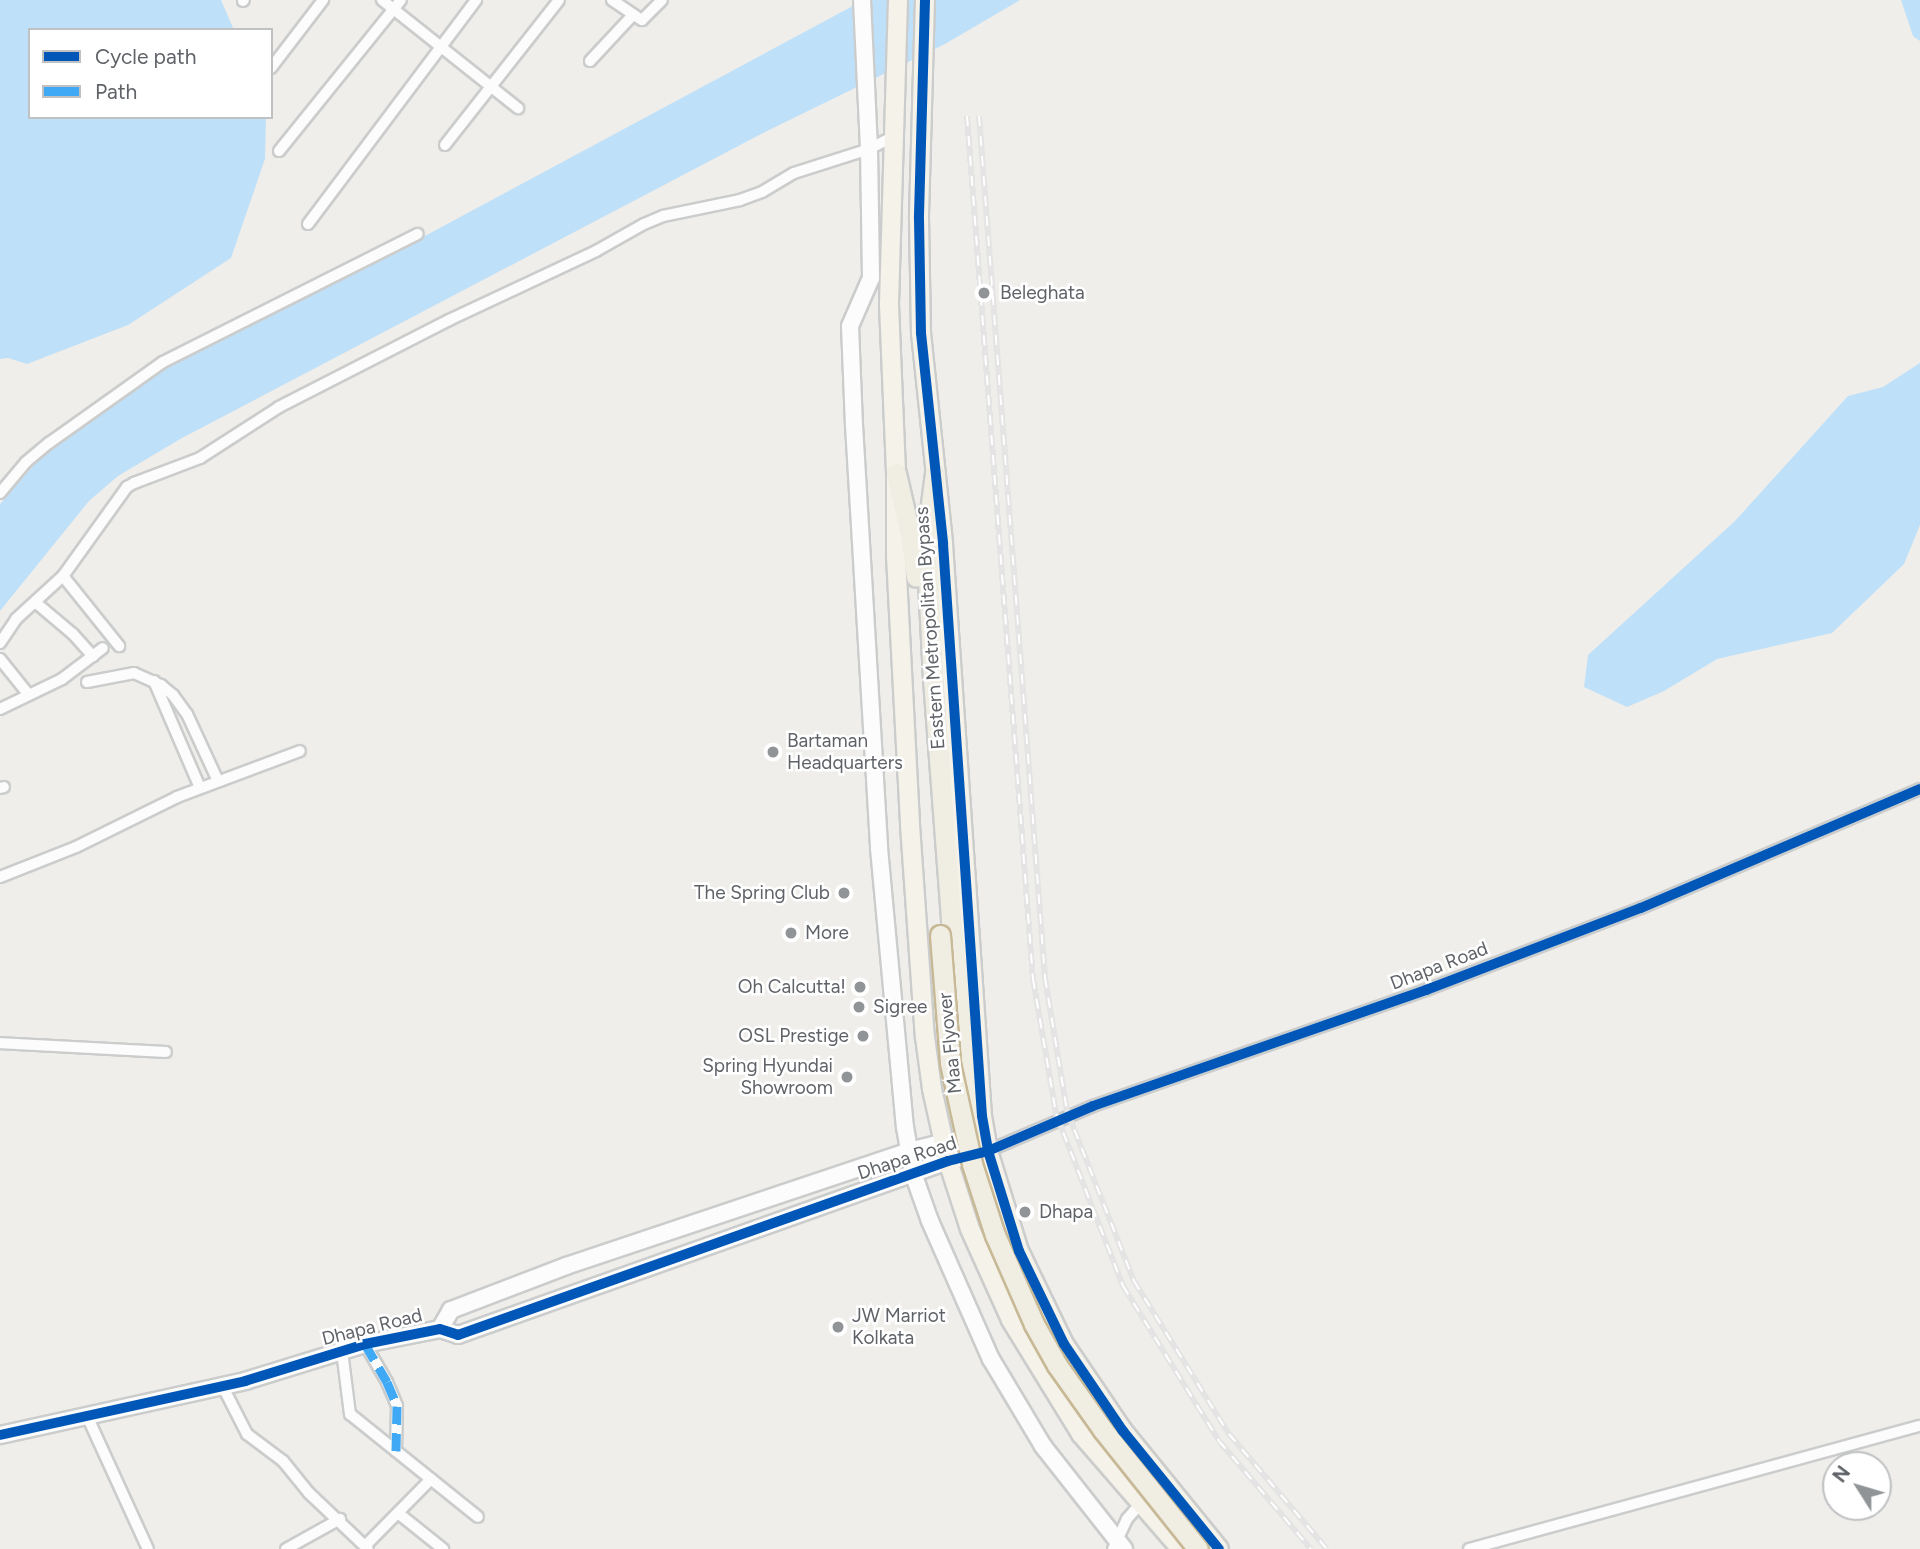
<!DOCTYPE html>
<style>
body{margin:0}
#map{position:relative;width:1920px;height:1549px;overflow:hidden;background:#efeeea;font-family:Figtree,sans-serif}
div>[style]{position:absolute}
.water>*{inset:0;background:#bfe0f9}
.roads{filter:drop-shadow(2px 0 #cbcccc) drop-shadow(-2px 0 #cbcccc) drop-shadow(0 2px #cbcccc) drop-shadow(0 -2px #cbcccc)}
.street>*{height:10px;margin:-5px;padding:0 5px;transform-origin:5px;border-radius:5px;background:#fdfcfc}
.secondary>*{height:16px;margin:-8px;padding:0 8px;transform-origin:8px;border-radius:8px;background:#fdfcfc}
.primary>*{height:18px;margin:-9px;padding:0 9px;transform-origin:9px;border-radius:9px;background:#f4f2e9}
.highway>*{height:19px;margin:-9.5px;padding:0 9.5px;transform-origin:9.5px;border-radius:9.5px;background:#f0ede3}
.rail>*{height:6px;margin-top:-3px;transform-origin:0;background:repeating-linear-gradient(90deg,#fff 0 10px,#e4e4e4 0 20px);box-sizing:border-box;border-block:2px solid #e4e4e4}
.bridges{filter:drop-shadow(2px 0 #c8b996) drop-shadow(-2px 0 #c8b996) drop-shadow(0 2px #c8b996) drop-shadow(0 -2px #c8b996)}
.highway-bridge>*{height:19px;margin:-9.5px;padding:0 9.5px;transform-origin:9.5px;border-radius:9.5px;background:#f0ede3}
.quiet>*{height:9px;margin-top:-4.5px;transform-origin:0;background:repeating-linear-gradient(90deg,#3fa9f5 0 18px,transparent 0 27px)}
.cycleway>*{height:10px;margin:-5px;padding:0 5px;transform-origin:5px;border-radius:5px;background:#0057b8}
.dots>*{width:19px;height:19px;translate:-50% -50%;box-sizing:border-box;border:4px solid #fff;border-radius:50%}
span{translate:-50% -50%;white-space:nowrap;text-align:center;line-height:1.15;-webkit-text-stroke:5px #fff;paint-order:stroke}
.poi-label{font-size:19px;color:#5f6368}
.left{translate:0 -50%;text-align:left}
.right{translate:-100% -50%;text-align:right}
.street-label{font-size:19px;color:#5f6368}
.legend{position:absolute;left:28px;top:28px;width:245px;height:91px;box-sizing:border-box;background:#fff;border:2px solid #bfc1c3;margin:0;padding:9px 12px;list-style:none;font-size:21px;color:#5f6368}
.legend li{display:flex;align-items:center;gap:14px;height:35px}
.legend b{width:35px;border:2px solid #bfc1c3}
.north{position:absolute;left:1822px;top:1451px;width:70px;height:70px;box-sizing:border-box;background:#fff;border:2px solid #bfc1c3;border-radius:50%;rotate:307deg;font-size:19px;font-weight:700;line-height:28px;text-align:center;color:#5f6368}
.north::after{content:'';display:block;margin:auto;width:24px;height:32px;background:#919496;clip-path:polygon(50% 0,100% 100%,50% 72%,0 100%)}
</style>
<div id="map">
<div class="water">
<div style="clip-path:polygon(0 0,221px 0,234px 30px,30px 30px,30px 117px,266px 118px,265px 159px,231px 258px,128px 325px,27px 364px,8px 358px,0 359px)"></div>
<div style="clip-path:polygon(864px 0,1020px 0,945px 44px,765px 132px,182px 438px,118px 476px,89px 501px,0 611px,0 504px,40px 458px,106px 407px,154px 375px,395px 252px)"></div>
<div style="clip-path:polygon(1901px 0,1920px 0,1920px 41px,1913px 36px)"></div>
<div style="clip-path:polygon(1920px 363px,1920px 525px,1904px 564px,1832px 633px,1717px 659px,1664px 691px,1627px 707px,1584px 687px,1588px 655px,1735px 521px,1848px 396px,1883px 387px)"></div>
</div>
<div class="roads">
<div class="street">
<div style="left:382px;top:0;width:174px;rotate:38.5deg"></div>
<div style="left:612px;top:0;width:36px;rotate:34deg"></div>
<div style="left:642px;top:20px;width:28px;rotate:-45deg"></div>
<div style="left:243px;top:1px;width:1px;rotate:-45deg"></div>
<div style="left:590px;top:61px;width:62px;rotate:-47deg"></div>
<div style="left:271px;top:68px;width:86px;rotate:-52.6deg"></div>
<div style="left:445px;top:145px;width:184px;rotate:-51.8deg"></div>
<div style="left:279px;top:151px;width:194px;rotate:-51.1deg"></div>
<div style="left:308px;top:224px;width:280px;rotate:-53.1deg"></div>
<div style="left:0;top:493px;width:40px;rotate:-50deg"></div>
<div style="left:26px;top:462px;width:30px;rotate:-40deg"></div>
<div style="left:49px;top:443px;width:140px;rotate:-35.4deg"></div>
<div style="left:163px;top:362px;width:285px;rotate:-26.7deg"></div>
<div style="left:63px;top:576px;width:90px;rotate:51.3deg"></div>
<div style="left:35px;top:602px;width:50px;rotate:40.1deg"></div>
<div style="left:73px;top:634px;width:30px;rotate:48deg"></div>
<div style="left:0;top:643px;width:29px;rotate:-56deg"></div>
<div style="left:16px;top:619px;width:64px;rotate:-42.5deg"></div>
<div style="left:63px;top:576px;width:110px;rotate:-54.3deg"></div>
<div style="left:127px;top:487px;width:8px;rotate:-30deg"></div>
<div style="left:134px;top:483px;width:71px;rotate:-20.7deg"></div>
<div style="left:200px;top:458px;width:94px;rotate:-32.8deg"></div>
<div style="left:279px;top:407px;width:191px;rotate:-27.1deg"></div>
<div style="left:449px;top:320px;width:162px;rotate:-25.1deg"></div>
<div style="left:596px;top:251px;width:55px;rotate:-29.4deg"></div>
<div style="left:644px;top:224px;width:21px;rotate:-23deg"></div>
<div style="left:663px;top:216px;width:79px;rotate:-11.7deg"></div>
<div style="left:740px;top:200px;width:23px;rotate:-20deg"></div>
<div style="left:762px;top:192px;width:37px;rotate:-31deg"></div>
<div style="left:794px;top:173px;width:79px;rotate:-17.7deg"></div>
<div style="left:869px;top:149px;width:28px;rotate:-27deg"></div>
<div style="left:0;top:659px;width:46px;rotate:51.1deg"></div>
<div style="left:154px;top:681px;width:116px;rotate:66.7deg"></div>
<div style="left:87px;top:682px;width:48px;rotate:-10.8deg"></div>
<div style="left:134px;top:673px;width:30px;rotate:24deg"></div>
<div style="left:161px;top:685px;width:16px;rotate:40deg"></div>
<div style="left:173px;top:695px;width:24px;rotate:54deg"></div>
<div style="left:187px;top:714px;width:74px;rotate:65.2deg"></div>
<div style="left:0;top:709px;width:69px;rotate:-25.8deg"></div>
<div style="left:62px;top:679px;width:51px;rotate:-37.1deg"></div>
<div style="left:0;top:788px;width:4px;rotate:-14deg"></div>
<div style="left:0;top:877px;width:82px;rotate:-21.5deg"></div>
<div style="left:76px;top:847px;width:113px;rotate:-26.3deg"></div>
<div style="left:177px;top:797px;width:131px;rotate:-20.5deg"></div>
<div style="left:0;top:1043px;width:166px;rotate:3.1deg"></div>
<div style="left:988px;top:1151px;width:114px;rotate:-23.2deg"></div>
<div style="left:1093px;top:1106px;width:353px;rotate:-19.2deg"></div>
<div style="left:1426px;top:990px;width:230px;rotate:-20.9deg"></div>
<div style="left:1641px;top:908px;width:303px;rotate:-23.1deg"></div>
<div style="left:365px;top:1344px;width:44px;rotate:59.9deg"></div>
<div style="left:387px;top:1382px;width:26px;rotate:67deg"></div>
<div style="left:397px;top:1406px;width:45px;rotate:91.3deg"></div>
<div style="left:342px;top:1351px;width:64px;rotate:82.8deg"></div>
<div style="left:350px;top:1414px;width:164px;rotate:38.8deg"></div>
<div style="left:223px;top:1387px;width:53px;rotate:62.9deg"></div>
<div style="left:247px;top:1434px;width:45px;rotate:36.9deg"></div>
<div style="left:283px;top:1461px;width:41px;rotate:50.9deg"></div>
<div style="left:309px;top:1493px;width:81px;rotate:43.5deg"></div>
<div style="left:87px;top:1416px;width:146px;rotate:65.4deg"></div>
<div style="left:398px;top:1513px;width:58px;rotate:38.7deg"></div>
<div style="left:365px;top:1546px;width:94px;rotate:-45.4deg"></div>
<div style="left:286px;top:1549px;width:62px;rotate:-29.1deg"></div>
<div style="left:1113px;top:1549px;width:33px;rotate:-65deg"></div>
<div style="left:1127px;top:1519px;width:20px;rotate:-49deg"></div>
<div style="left:1469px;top:1549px;width:467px;rotate:-15.3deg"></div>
</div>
<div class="secondary">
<div style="left:862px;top:0;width:149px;rotate:87.3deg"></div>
<div style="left:869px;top:149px;width:129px;rotate:89.1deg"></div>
<div style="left:871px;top:278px;width:52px;rotate:113.6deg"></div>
<div style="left:850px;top:326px;width:99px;rotate:87.7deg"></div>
<div style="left:854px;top:425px;width:424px;rotate:86.6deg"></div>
<div style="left:879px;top:848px;width:280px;rotate:84.7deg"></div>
<div style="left:905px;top:1127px;width:47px;rotate:80.1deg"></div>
<div style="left:913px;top:1173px;width:51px;rotate:70.5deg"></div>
<div style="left:930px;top:1221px;width:151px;rotate:66.2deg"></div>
<div style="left:991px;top:1359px;width:101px;rotate:59.1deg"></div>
<div style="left:1043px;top:1446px;width:131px;rotate:51.8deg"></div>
<div style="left:440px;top:1329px;width:22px;rotate:-60deg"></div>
<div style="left:451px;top:1310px;width:123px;rotate:-20.9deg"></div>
<div style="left:566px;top:1266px;width:362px;rotate:-18.5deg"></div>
<div style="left:909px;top:1151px;width:37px;rotate:-14deg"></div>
<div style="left:945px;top:1142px;width:36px;rotate:11deg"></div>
<div style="left:0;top:1435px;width:251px;rotate:-12.4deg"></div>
<div style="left:245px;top:1381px;width:126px;rotate:-17.1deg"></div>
<div style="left:365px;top:1344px;width:76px;rotate:-11.3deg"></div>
<div style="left:440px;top:1329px;width:19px;rotate:18deg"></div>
<div style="left:458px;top:1335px;width:520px;rotate:-19.55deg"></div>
<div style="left:948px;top:1161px;width:32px;rotate:-14deg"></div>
</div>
<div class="primary">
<div style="left:898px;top:0;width:305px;rotate:91.7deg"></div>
<div style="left:889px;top:305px;width:168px;rotate:87.6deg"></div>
<div style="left:896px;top:473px;width:83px;rotate:90deg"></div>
<div style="left:896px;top:556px;width:269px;rotate:87deg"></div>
<div style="left:910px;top:825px;width:213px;rotate:86deg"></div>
<div style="left:925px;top:1037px;width:52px;rotate:82.3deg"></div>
<div style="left:932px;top:1089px;width:74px;rotate:77.5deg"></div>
<div style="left:948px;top:1161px;width:71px;rotate:72.1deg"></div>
<div style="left:970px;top:1229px;width:100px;rotate:65.7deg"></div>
<div style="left:1011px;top:1320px;width:134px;rotate:58.4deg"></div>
<div style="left:1081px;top:1434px;width:152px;rotate:49deg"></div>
<div style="left:925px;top:0;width:219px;rotate:91.6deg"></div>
<div style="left:919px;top:219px;width:114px;rotate:89deg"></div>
<div style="left:921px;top:333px;width:212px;rotate:84deg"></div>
<div style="left:943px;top:544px;width:573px;rotate:86.1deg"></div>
<div style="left:982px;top:1116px;width:36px;rotate:80deg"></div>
<div style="left:988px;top:1151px;width:105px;rotate:72.8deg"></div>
<div style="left:1019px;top:1251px;width:103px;rotate:64.2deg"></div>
<div style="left:1064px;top:1344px;width:105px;rotate:55.9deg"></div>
<div style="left:1123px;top:1431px;width:152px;rotate:50.9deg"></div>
</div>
<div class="highway">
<div style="left:896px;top:473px;width:63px;rotate:77.1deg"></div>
<div style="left:910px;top:534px;width:43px;rotate:82.1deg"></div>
<div style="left:935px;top:473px;width:69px;rotate:97.5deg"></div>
<div style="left:926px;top:541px;width:138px;rotate:87.1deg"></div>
<div style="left:933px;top:679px;width:243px;rotate:85.7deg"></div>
<div style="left:951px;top:921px;width:213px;rotate:83.5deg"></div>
</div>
</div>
<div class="rail">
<div style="left:967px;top:116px;width:866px;rotate:85.63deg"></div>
<div style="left:1033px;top:979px;width:137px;rotate:80.3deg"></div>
<div style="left:1056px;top:1114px;width:185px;rotate:68.7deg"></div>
<div style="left:1123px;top:1286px;width:182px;rotate:58.2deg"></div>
<div style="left:1219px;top:1441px;width:142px;rotate:49.6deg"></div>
<div style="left:979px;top:116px;width:865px;rotate:85.62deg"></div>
<div style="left:1045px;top:978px;width:135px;rotate:80.6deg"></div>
<div style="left:1067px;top:1111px;width:183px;rotate:68.5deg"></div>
<div style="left:1134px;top:1281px;width:180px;rotate:58.2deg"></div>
<div style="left:1229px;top:1434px;width:151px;rotate:49.6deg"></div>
</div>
<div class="bridges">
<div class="highway-bridge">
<div style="left:940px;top:935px;width:128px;rotate:85.5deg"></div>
<div style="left:950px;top:1063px;width:103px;rotate:77.7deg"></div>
<div style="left:972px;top:1164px;width:75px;rotate:72.1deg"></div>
<div style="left:995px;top:1235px;width:97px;rotate:66.3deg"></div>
<div style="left:1034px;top:1324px;width:47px;rotate:60.7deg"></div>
<div style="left:1057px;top:1365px;width:80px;rotate:54.7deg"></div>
<div style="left:1103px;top:1430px;width:152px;rotate:51.4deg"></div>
</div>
</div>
<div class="quiet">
<div style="left:365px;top:1344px;width:44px;rotate:59.9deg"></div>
<div style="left:387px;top:1382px;width:26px;rotate:67deg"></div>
<div style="left:397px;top:1406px;width:45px;rotate:91.3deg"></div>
</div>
<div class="cycleway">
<div style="left:925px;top:0;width:219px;rotate:91.6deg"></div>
<div style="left:919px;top:219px;width:114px;rotate:89deg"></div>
<div style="left:921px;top:333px;width:212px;rotate:84deg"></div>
<div style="left:943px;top:544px;width:573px;rotate:86.1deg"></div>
<div style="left:982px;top:1116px;width:36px;rotate:80deg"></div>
<div style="left:988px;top:1151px;width:105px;rotate:72.8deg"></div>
<div style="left:1019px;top:1251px;width:103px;rotate:64.2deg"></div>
<div style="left:1064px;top:1344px;width:105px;rotate:55.9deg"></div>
<div style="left:1123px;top:1431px;width:152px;rotate:50.9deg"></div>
<div style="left:0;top:1435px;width:251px;rotate:-12.4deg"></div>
<div style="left:245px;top:1381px;width:126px;rotate:-17.1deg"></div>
<div style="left:365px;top:1344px;width:76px;rotate:-11.3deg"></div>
<div style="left:440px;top:1329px;width:19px;rotate:18deg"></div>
<div style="left:458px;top:1335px;width:520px;rotate:-19.55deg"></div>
<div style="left:948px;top:1161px;width:41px;rotate:-14deg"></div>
<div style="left:988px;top:1151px;width:114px;rotate:-23.2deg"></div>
<div style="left:1093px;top:1106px;width:353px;rotate:-19.2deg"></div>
<div style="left:1426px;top:990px;width:230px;rotate:-20.9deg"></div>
<div style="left:1641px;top:908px;width:303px;rotate:-23.1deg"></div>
</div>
<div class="dots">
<div style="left:984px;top:293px;background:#919496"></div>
<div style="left:773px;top:752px;background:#919496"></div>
<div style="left:844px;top:893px;background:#919496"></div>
<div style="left:791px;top:933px;background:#919496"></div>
<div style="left:860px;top:987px;background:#919496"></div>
<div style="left:859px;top:1007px;background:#919496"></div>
<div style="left:863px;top:1036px;background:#919496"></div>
<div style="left:847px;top:1077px;background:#919496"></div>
<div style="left:1025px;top:1212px;background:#919496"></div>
<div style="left:838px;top:1327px;background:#919496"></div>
</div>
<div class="poi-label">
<span class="left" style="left:1000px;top:293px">Beleghata</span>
<span class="left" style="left:787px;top:752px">Bartaman<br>Headquarters</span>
<span class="right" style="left:830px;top:893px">The Spring Club</span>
<span class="left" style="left:805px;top:933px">More</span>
<span class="right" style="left:846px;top:987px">Oh Calcutta!</span>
<span class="left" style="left:873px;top:1007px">Sigree</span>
<span class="right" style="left:849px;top:1036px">OSL Prestige</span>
<span class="right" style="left:833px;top:1077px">Spring Hyundai<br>Showroom</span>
<span class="left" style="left:1039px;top:1212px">Dhapa</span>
<span class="left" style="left:852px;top:1327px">JW Marriot<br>Kolkata</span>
</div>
<div class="street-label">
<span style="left:930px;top:628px;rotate:-94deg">Eastern Metropolitan Bypass</span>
<span style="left:1439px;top:966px;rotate:-21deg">Dhapa Road</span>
<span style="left:950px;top:1043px;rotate:-96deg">Maa Flyover</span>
<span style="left:907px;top:1158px;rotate:-18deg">Dhapa Road</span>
<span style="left:372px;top:1327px;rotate:-14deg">Dhapa Road</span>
</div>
<ul class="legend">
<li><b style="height:9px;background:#0057b8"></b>Cycle path</li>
<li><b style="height:9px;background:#3fa9f5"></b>Path</li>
</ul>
<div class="north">N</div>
</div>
